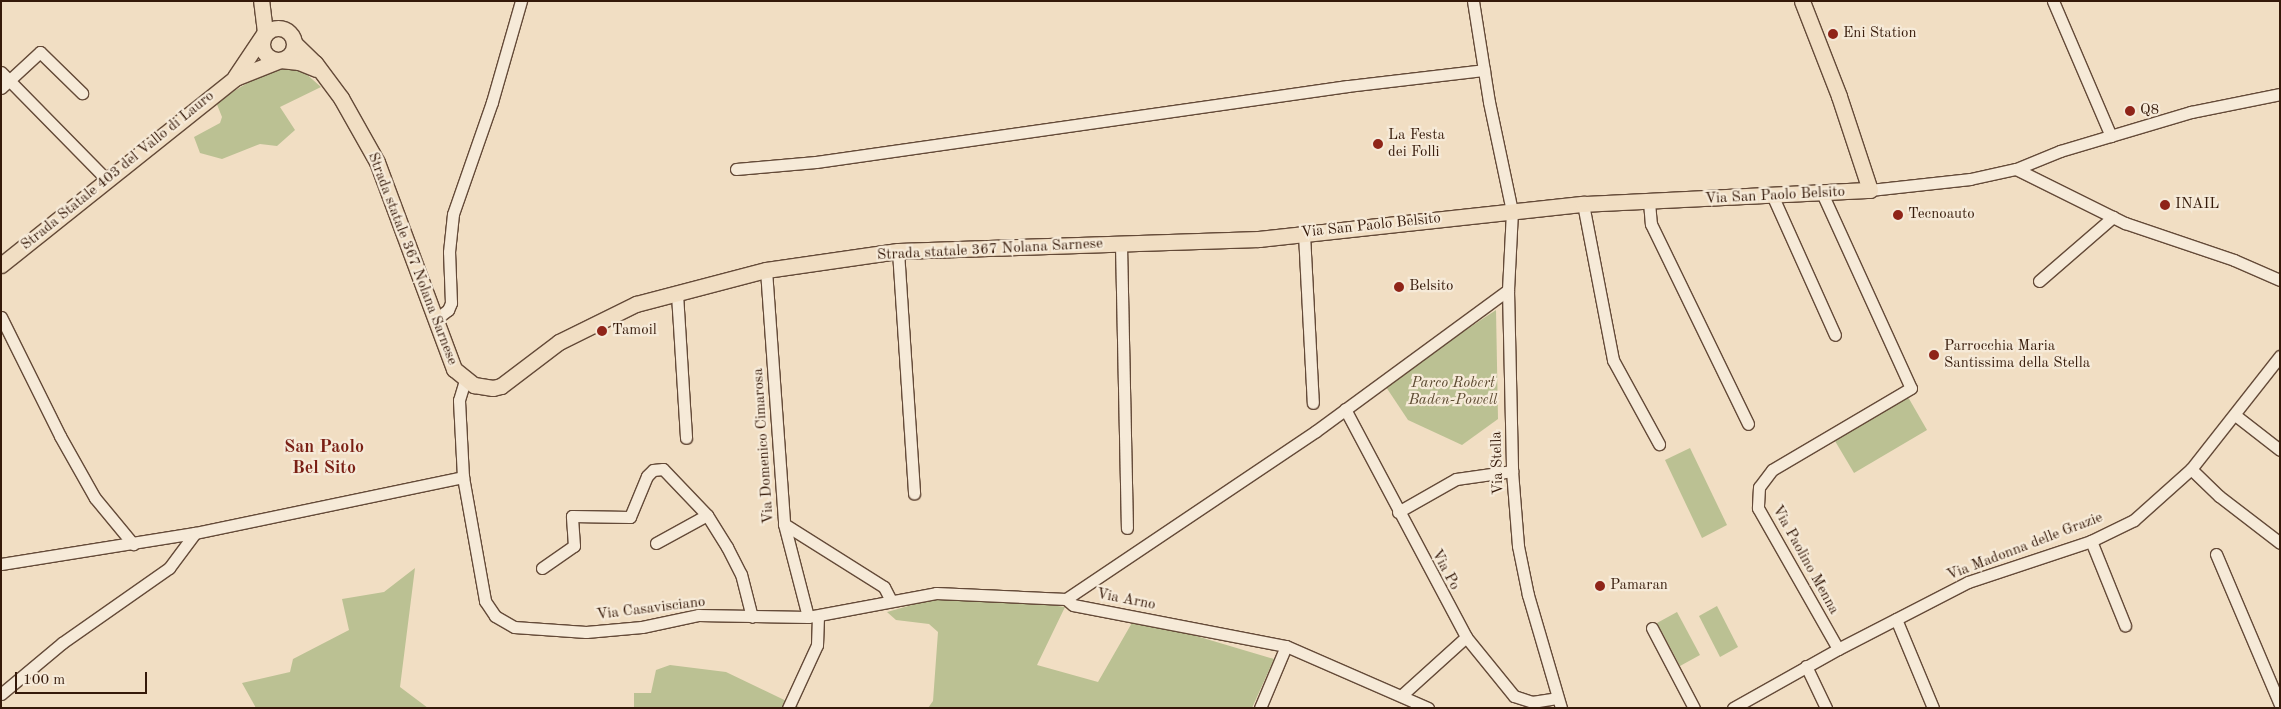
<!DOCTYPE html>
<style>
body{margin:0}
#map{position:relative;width:2281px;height:709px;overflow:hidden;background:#f1dec3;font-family:"Old Standard TT",serif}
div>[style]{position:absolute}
.green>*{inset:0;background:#bbc193}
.roads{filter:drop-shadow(1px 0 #644a38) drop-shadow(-1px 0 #644a38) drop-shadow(0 1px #644a38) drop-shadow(0 -1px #644a38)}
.minor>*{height:11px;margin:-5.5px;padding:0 5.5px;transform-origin:5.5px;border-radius:5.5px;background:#f6ead8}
.major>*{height:15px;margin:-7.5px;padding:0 7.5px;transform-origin:7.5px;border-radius:7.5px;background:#f1dec3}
.major>.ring{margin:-7.5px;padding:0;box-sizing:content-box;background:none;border:15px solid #f1dec3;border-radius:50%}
.dots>*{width:14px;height:14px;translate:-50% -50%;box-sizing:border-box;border:2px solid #f6ead8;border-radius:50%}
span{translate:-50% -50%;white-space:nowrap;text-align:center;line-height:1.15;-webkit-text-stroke:4.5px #f6ead8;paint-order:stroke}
.poi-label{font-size:15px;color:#351909}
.left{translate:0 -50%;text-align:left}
.street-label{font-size:15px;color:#351909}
.park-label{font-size:15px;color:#5d4b32;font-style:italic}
.quarter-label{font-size:18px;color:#7a1f14;font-weight:700}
.frame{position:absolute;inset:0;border:2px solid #351909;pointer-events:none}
.scale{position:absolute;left:15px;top:672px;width:132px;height:22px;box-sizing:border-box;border:2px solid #351909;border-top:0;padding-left:6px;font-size:15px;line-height:18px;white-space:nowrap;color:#351909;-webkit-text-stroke:4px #f6ead8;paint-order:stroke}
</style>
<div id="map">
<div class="green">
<div style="clip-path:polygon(284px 67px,304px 72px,321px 87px,280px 107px,295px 130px,277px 146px,260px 144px,222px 159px,200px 153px,194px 137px,220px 123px,222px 117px,216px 102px,267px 71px)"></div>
<div style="clip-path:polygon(1496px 310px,1498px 419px,1462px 445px,1408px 420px,1384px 384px)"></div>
<div style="clip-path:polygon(1908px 397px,1927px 430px,1854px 473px,1835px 441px)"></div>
<div style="clip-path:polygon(1690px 448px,1727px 525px,1702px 538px,1665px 460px)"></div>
<div style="clip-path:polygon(415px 568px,400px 687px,428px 708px,256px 708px,242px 683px,290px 672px,293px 659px,349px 630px,342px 599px,384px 592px)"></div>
<div style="clip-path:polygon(937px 598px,1021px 601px,1065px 607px,1037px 665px,1098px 682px,1133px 621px,1166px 627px,1274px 659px,1252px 708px,928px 708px,933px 701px,938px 632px,929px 624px,896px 620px,887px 612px)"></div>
<div style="clip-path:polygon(1717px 606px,1738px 647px,1720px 657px,1699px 616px)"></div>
<div style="clip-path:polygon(1677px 612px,1700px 655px,1680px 666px,1657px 623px)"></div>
<div style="clip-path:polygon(670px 665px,726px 672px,801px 708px,634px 708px,634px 693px,651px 693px,656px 670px)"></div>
</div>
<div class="roads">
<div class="minor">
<div style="left:1473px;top:1px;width:102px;rotate:81deg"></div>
<div style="left:1489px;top:102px;width:111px;rotate:78.1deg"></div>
<div style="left:1512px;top:211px;width:79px;rotate:92.9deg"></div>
<div style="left:1508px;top:290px;width:181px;rotate:88.7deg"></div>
<div style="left:1512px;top:471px;width:75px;rotate:85.4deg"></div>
<div style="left:1518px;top:546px;width:50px;rotate:78.5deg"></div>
<div style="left:1528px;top:595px;width:118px;rotate:73.7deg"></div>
<div style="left:2053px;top:1px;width:147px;rotate:66.8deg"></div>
<div style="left:1px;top:72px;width:150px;rotate:45.5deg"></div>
<div style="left:1px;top:88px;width:53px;rotate:-42.7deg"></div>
<div style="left:40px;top:52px;width:59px;rotate:44.3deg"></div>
<div style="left:736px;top:169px;width:80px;rotate:-5deg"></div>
<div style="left:816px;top:162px;width:537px;rotate:-8.13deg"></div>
<div style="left:1348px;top:86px;width:137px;rotate:-6.7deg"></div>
<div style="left:2016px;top:169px;width:122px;rotate:26.4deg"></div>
<div style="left:2125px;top:223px;width:115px;rotate:18.7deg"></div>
<div style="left:2234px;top:260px;width:50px;rotate:23.5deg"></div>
<div style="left:1870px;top:190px;width:101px;rotate:-6.3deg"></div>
<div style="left:1970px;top:179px;width:47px;rotate:-12.3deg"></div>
<div style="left:2016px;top:169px;width:48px;rotate:-22.2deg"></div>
<div style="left:2060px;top:151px;width:137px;rotate:-16.6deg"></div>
<div style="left:2191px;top:112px;width:91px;rotate:-11.4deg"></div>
<div style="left:1822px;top:193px;width:214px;rotate:65.5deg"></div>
<div style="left:1911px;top:388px;width:161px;rotate:149.5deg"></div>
<div style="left:1772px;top:470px;width:21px;rotate:127deg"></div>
<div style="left:1759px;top:487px;width:21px;rotate:93deg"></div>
<div style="left:1758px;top:508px;width:162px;rotate:60.4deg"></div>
<div style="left:1773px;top:197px;width:151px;rotate:65.8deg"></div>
<div style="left:1649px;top:202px;width:22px;rotate:85deg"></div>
<div style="left:1651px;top:224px;width:222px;rotate:64.1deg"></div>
<div style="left:1583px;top:204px;width:159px;rotate:79.1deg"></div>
<div style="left:1613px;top:360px;width:96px;rotate:61.3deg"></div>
<div style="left:1304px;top:234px;width:169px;rotate:87deg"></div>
<div style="left:1121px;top:244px;width:284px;rotate:88.8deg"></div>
<div style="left:898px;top:251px;width:243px;rotate:86.2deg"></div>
<div style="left:766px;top:270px;width:255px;rotate:85.9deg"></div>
<div style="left:784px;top:524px;width:96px;rotate:75.5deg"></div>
<div style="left:2039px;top:281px;width:98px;rotate:-40.9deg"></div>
<div style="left:677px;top:294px;width:144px;rotate:86.4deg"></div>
<div style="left:1px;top:317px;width:133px;rotate:63.6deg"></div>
<div style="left:60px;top:436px;width:71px;rotate:60.6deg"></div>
<div style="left:95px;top:498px;width:60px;rotate:50.4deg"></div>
<div style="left:436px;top:319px;width:15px;rotate:-37deg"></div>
<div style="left:448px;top:310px;width:8px;rotate:-67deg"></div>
<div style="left:451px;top:303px;width:51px;rotate:-92.2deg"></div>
<div style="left:449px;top:252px;width:38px;rotate:-84deg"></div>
<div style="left:453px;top:214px;width:119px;rotate:-70.8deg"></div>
<div style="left:492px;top:102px;width:105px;rotate:-74deg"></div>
<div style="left:1345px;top:409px;width:258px;rotate:62deg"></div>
<div style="left:1466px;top:637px;width:76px;rotate:50.9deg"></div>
<div style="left:1514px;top:696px;width:19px;rotate:18deg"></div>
<div style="left:1532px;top:702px;width:25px;rotate:-9deg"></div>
<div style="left:2235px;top:415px;width:57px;rotate:37.9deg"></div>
<div style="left:2191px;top:469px;width:39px;rotate:44deg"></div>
<div style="left:2219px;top:496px;width:77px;rotate:37.6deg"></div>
<div style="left:463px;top:477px;width:126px;rotate:79.9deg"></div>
<div style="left:485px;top:601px;width:18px;rotate:56deg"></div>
<div style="left:495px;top:616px;width:22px;rotate:30deg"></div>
<div style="left:514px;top:627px;width:72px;rotate:4deg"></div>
<div style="left:586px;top:632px;width:56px;rotate:-5.1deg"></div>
<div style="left:642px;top:627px;width:57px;rotate:-12.1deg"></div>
<div style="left:698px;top:615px;width:110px;rotate:1deg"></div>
<div style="left:808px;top:617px;width:130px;rotate:-10.6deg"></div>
<div style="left:936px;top:593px;width:130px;rotate:2.6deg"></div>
<div style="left:1066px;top:599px;width:9px;rotate:41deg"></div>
<div style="left:1073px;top:605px;width:217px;rotate:10.9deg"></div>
<div style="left:1286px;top:646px;width:155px;rotate:23.6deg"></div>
<div style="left:1398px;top:512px;width:67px;rotate:-29.6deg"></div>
<div style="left:1456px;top:479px;width:57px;rotate:-8.1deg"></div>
<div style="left:784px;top:524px;width:118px;rotate:32.2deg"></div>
<div style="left:884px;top:587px;width:13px;rotate:63deg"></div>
<div style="left:2091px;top:541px;width:91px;rotate:68deg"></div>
<div style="left:656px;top:543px;width:58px;rotate:-28.8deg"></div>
<div style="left:2216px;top:554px;width:164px;rotate:67deg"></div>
<div style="left:1px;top:564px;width:196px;rotate:-9.1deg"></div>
<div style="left:195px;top:533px;width:274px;rotate:-11.8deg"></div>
<div style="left:463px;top:477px;width:77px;rotate:-93deg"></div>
<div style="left:459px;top:400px;width:21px;rotate:-73deg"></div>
<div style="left:542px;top:568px;width:39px;rotate:-35deg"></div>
<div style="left:574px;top:546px;width:30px;rotate:-94deg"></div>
<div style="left:572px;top:516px;width:58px;rotate:1deg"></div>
<div style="left:630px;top:517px;width:44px;rotate:-67.5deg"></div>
<div style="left:647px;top:476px;width:8px;rotate:-45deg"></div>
<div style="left:653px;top:470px;width:10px;rotate:-6deg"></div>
<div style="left:663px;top:469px;width:64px;rotate:46.3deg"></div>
<div style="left:707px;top:515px;width:38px;rotate:58deg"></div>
<div style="left:727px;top:547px;width:30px;rotate:63deg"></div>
<div style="left:741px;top:574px;width:44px;rotate:75.7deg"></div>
<div style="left:1066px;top:599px;width:301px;rotate:-33.9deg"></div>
<div style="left:1316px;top:431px;width:238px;rotate:-36.3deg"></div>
<div style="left:1896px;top:619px;width:96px;rotate:67.4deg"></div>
<div style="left:1652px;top:628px;width:90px;rotate:62.3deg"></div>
<div style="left:1806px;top:666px;width:47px;rotate:64.5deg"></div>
<div style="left:1px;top:694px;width:80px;rotate:-39.9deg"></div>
<div style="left:62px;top:643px;width:131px;rotate:-35deg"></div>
<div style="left:169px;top:568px;width:44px;rotate:-53.4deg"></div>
<div style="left:1403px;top:694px;width:85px;rotate:-42.1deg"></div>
<div style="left:788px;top:708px;width:69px;rotate:-65.3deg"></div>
<div style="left:817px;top:645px;width:29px;rotate:-88deg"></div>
<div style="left:1260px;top:708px;width:67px;rotate:-67.2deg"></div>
<div style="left:1733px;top:708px;width:120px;rotate:-29.3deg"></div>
<div style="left:1838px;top:649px;width:146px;rotate:-27.3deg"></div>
<div style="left:1968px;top:582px;width:130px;rotate:-18.4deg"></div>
<div style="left:2091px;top:541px;width:48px;rotate:-26deg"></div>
<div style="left:2134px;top:520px;width:76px;rotate:-41.8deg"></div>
<div style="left:2191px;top:469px;width:144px;rotate:-51.8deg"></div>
</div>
<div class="major">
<div class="ring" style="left:262px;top:28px;width:17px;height:17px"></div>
<div style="left:294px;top:43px;width:29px;rotate:44deg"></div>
<div style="left:315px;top:63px;width:44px;rotate:53.4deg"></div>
<div style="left:341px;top:98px;width:73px;rotate:60.6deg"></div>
<div style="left:377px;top:162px;width:221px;rotate:69.6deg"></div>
<div style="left:454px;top:369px;width:26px;rotate:39deg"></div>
<div style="left:474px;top:385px;width:19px;rotate:9deg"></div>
<div style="left:493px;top:388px;width:8px;rotate:-14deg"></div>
<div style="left:501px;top:386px;width:73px;rotate:-37.2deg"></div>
<div style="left:559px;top:342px;width:86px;rotate:-26.3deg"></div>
<div style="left:636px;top:304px;width:134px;rotate:-14.7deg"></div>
<div style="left:766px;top:270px;width:133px;rotate:-8.2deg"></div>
<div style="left:898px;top:251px;width:361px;rotate:-1.9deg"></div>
<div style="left:1259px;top:239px;width:326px;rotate:-6.2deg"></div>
<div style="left:1583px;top:204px;width:287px;rotate:-2.8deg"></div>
<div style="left:1870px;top:190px;width:99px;rotate:-108.3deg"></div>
<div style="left:1839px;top:96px;width:102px;rotate:-111.3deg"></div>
<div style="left:235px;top:77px;width:54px;rotate:-56.3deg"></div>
<div style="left:265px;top:32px;width:31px;rotate:-97deg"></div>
<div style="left:1px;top:265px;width:300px;rotate:-38.6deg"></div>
<div style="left:235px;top:78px;width:48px;rotate:-21.8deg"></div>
<div style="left:280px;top:60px;width:19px;rotate:6deg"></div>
<div style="left:299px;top:62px;width:18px;rotate:22deg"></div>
</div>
</div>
<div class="dots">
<div style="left:1833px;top:34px;background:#8f2418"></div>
<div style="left:2130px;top:111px;background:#8f2418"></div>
<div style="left:1378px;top:144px;background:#8f2418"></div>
<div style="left:2165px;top:205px;background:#8f2418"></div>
<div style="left:1898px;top:215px;background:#8f2418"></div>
<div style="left:1399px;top:287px;background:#8f2418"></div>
<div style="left:602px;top:331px;background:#8f2418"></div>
<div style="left:1934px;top:355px;background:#8f2418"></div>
<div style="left:1600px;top:586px;background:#8f2418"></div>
</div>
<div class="poi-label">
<span class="left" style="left:1843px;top:34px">Eni Station</span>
<span class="left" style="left:2140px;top:111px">Q8</span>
<span class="left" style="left:1388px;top:144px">La Festa<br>dei Folli</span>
<span class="left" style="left:2175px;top:205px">INAIL</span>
<span class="left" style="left:1908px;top:215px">Tecnoauto</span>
<span class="left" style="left:1409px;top:287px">Belsito</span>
<span class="left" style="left:612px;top:331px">Tamoil</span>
<span class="left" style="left:1944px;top:355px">Parrocchia Maria<br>Santissima della Stella</span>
<span class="left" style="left:1610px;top:586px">Pamaran</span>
</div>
<div class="street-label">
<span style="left:118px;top:171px;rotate:-39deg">Strada Statale 403 del Vallo di Lauro</span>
<span style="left:1775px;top:196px;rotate:-3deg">Via San Paolo Belsito</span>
<span style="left:1371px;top:226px;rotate:-6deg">Via San Paolo Belsito</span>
<span style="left:990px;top:250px;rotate:-3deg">Strada statale 367 Nolana Sarnese</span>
<span style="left:412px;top:259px;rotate:69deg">Strada statale 367 Nolana Sarnese</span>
<span style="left:764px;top:446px;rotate:-94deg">Via Domenico Cimarosa</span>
<span style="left:1498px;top:463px;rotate:-92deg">Via Stella</span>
<span style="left:2025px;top:547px;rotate:-21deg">Via Madonna delle Grazie</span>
<span style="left:1805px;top:560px;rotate:61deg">Via Paolino Menna</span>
<span style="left:1445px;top:570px;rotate:62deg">Via Po</span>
<span style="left:1126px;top:600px;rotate:11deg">Via Arno</span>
<span style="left:651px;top:609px;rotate:-7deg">Via Casavisciano</span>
</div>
<div class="park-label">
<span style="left:1453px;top:392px">Parco Robert<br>Baden-Powell</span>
</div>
<div class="quarter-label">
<span style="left:324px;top:458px">San Paolo<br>Bel Sito</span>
</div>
<div class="frame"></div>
<div class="scale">100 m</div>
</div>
